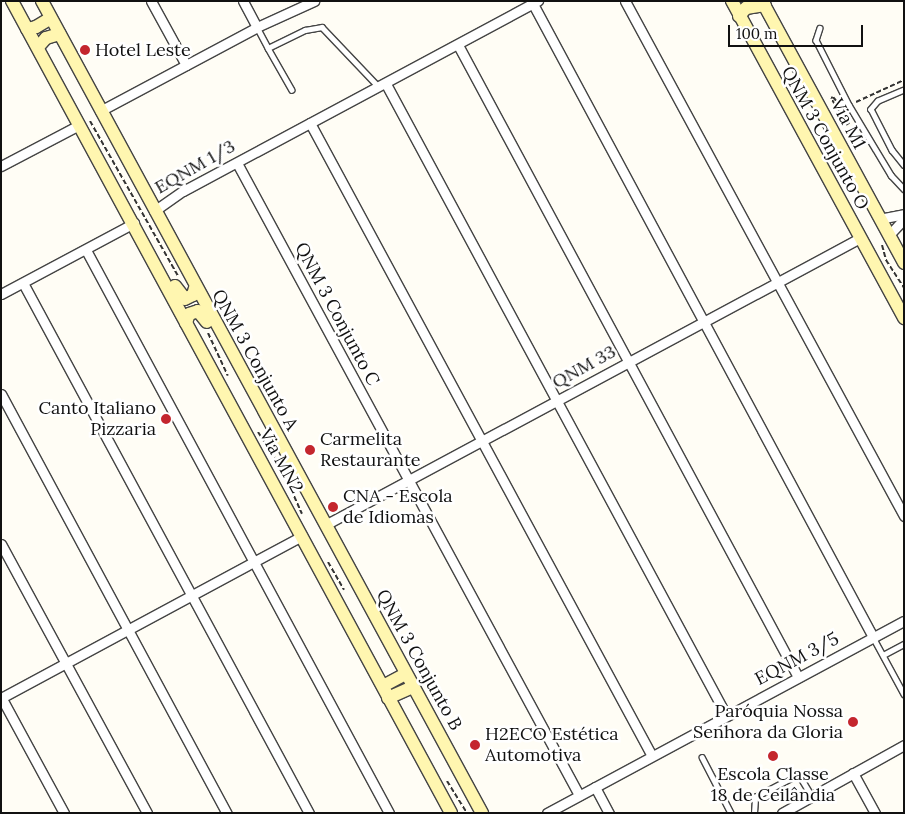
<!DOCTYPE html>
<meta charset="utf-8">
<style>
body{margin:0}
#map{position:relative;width:905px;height:814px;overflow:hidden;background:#fffdf5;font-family:Lora,serif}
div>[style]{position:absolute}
.path>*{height:2px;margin-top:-1px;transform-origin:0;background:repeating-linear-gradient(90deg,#333 0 5px,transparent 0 7.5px)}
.roads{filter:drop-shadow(1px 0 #444) drop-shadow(-1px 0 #444) drop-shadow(0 1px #444) drop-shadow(0 -1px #444)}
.lane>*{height:4.5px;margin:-2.25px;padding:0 2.25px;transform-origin:2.25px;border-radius:2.25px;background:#fff}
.street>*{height:9px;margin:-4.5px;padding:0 4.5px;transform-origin:4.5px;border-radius:4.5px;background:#fff}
.secondary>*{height:12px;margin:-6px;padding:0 6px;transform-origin:6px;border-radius:6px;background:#fff6b0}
.dots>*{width:14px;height:14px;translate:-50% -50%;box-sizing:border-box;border:2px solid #fff;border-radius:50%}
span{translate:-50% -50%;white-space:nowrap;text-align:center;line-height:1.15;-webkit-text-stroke:5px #fff;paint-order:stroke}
.poi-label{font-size:18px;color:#111}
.left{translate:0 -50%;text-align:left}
.right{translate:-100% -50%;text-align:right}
.street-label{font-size:18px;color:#111}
.frame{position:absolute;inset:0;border:2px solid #111;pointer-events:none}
.scale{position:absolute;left:728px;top:25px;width:135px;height:22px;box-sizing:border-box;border:2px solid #111;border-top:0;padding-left:6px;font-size:15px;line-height:18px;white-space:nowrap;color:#111;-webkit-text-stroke:4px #fff;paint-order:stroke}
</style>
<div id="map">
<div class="path">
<div style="left:856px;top:102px;width:53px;rotate:-24.6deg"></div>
<div style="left:839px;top:111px;width:16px;rotate:63deg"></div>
<div style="left:846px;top:125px;width:4px;rotate:-34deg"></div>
<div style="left:849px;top:123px;width:16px;rotate:-120deg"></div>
<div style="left:836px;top:113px;width:4px;rotate:-34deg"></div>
<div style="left:839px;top:111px;width:15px;rotate:-122deg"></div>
<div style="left:831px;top:98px;width:2px;rotate:-27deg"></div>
<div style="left:833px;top:97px;width:16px;rotate:50deg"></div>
<div style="left:90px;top:121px;width:178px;rotate:60.4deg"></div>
<div style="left:882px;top:245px;width:16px;rotate:75deg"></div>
<div style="left:886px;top:260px;width:33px;rotate:57deg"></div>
<div style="left:208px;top:333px;width:47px;rotate:65.1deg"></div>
<div style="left:258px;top:432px;width:44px;rotate:57deg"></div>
<div style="left:282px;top:469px;width:49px;rotate:66deg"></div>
<div style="left:328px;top:562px;width:32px;rotate:60deg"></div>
<div style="left:447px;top:781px;width:38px;rotate:58deg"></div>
</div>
<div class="roads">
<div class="lane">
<div style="left:257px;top:27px;width:24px;rotate:62deg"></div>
<div style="left:268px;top:48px;width:41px;rotate:-25.9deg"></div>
<div style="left:305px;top:30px;width:17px;rotate:-10deg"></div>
<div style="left:322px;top:27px;width:81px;rotate:46.5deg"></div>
<div style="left:820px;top:28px;width:13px;rotate:108deg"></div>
<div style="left:816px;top:40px;width:73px;rotate:63.1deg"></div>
<div style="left:849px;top:105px;width:82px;rotate:59deg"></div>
<div style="left:891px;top:175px;width:19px;rotate:47deg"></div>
<div style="left:268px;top:48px;width:48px;rotate:60.3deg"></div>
<div style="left:904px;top:90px;width:28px;rotate:157deg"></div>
<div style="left:878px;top:101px;width:11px;rotate:131deg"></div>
<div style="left:871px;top:109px;width:46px;rotate:62.9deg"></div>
<div style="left:892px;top:150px;width:19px;rotate:51deg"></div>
<div style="left:873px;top:637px;width:65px;rotate:61.5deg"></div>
<div style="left:883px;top:655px;width:24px;rotate:-28deg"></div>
<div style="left:702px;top:757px;width:63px;rotate:62.6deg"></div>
<div style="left:754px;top:813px;width:16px;rotate:-86deg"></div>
<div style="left:755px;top:797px;width:43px;rotate:-27.8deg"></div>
<div style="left:793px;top:777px;width:8px;rotate:7deg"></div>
<div style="left:801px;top:778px;width:21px;rotate:59deg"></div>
</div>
<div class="street">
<div style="left:151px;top:1px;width:73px;rotate:61.3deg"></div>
<div style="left:243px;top:1px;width:30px;rotate:62deg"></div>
<div style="left:625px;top:1px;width:586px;rotate:61.55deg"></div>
<div style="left:533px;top:4px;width:719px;rotate:61.76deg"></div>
<div style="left:458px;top:45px;width:718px;rotate:61.72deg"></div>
<div style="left:386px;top:84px;width:717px;rotate:61.68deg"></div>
<div style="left:100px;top:111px;width:178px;rotate:-28.1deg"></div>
<div style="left:257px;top:27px;width:63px;rotate:-24.5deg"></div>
<div style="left:310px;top:123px;width:719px;rotate:61.62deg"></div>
<div style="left:237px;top:163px;width:719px;rotate:61.58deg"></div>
<div style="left:1px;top:166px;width:88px;rotate:-27.7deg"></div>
<div style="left:154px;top:211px;width:35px;rotate:-35deg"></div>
<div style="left:183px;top:191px;width:403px;rotate:-28.2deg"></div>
<div style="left:879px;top:219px;width:25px;rotate:-11deg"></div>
<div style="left:889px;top:235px;width:22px;rotate:-47deg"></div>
<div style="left:86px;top:250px;width:639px;rotate:61.71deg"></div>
<div style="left:23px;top:283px;width:602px;rotate:61.65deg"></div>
<div style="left:1px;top:294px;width:151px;rotate:-28.1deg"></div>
<div style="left:1px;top:394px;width:476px;rotate:61.7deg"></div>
<div style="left:325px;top:525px;width:607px;rotate:-28.21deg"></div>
<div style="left:1px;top:544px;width:306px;rotate:61.5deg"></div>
<div style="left:1px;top:697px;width:132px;rotate:61.5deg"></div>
<div style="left:1px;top:698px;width:342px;rotate:-28.3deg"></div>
<div style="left:853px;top:773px;width:46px;rotate:61.2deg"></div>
<div style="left:595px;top:787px;width:30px;rotate:62deg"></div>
<div style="left:547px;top:813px;width:405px;rotate:-28.3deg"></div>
<div style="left:782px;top:813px;width:140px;rotate:-29.1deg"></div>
</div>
<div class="secondary">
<div style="left:12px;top:1px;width:923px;rotate:61.6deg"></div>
<div style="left:42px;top:1px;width:924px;rotate:61.55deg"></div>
<div style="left:732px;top:1px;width:361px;rotate:61.5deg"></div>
<div style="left:762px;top:1px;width:298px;rotate:61.5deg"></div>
<div style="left:739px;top:16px;width:11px;rotate:-49deg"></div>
<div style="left:746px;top:8px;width:19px;rotate:-9deg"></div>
<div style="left:27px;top:29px;width:9px;rotate:-13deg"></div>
<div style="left:36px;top:27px;width:17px;rotate:-31deg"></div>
<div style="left:38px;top:47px;width:12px;rotate:-48deg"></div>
<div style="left:46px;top:38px;width:14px;rotate:-17deg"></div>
<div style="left:175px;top:286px;width:16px;rotate:52deg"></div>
<div style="left:185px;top:299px;width:9px;rotate:-27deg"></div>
<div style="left:193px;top:295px;width:7px;rotate:-74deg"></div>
<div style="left:186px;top:323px;width:9px;rotate:-72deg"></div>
<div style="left:189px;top:314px;width:9px;rotate:-18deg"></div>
<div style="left:198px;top:311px;width:14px;rotate:51deg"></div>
<div style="left:383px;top:686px;width:26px;rotate:-28deg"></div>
<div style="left:388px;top:698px;width:27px;rotate:-24deg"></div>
</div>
</div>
<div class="dots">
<div style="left:85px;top:50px;background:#c4262e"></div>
<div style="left:166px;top:419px;background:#c4262e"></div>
<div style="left:310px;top:450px;background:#c4262e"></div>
<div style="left:333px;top:507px;background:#c4262e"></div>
<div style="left:853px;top:722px;background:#c4262e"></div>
<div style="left:475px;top:745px;background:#c4262e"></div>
<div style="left:773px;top:756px;background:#c4262e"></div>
</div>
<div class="poi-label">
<span class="left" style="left:95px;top:50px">Hotel Leste</span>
<span class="right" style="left:156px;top:419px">Canto Italiano<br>Pizzaria</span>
<span class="left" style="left:320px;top:450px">Carmelita<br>Restaurante</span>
<span class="left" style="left:343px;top:507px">CNA - Escola<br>de Idiomas</span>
<span class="right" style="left:843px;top:722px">Paróquia Nossa<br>Senhora da Gloria</span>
<span class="left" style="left:485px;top:745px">H2ECO Estética<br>Automotiva</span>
<span style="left:773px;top:785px">Escola Classe<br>18 de Ceilândia</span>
</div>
<div class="street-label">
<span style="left:848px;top:124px;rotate:62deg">Via M1</span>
<span style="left:825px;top:138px;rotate:61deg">QNM 3 Conjunto O</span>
<span style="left:195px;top:167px;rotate:-30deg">EQNM 1/3</span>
<span style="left:337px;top:314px;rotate:62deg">QNM 3 Conjunto C</span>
<span style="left:255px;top:360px;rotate:61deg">QNM 3 Conjunto A</span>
<span style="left:584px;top:367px;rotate:-29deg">QNM 33</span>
<span style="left:281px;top:461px;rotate:61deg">Via MN2</span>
<span style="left:797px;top:659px;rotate:-28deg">EQNM 3/5</span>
<span style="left:419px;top:660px;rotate:61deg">QNM 3 Conjunto B</span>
</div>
<div class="frame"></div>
<div class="scale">100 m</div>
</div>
